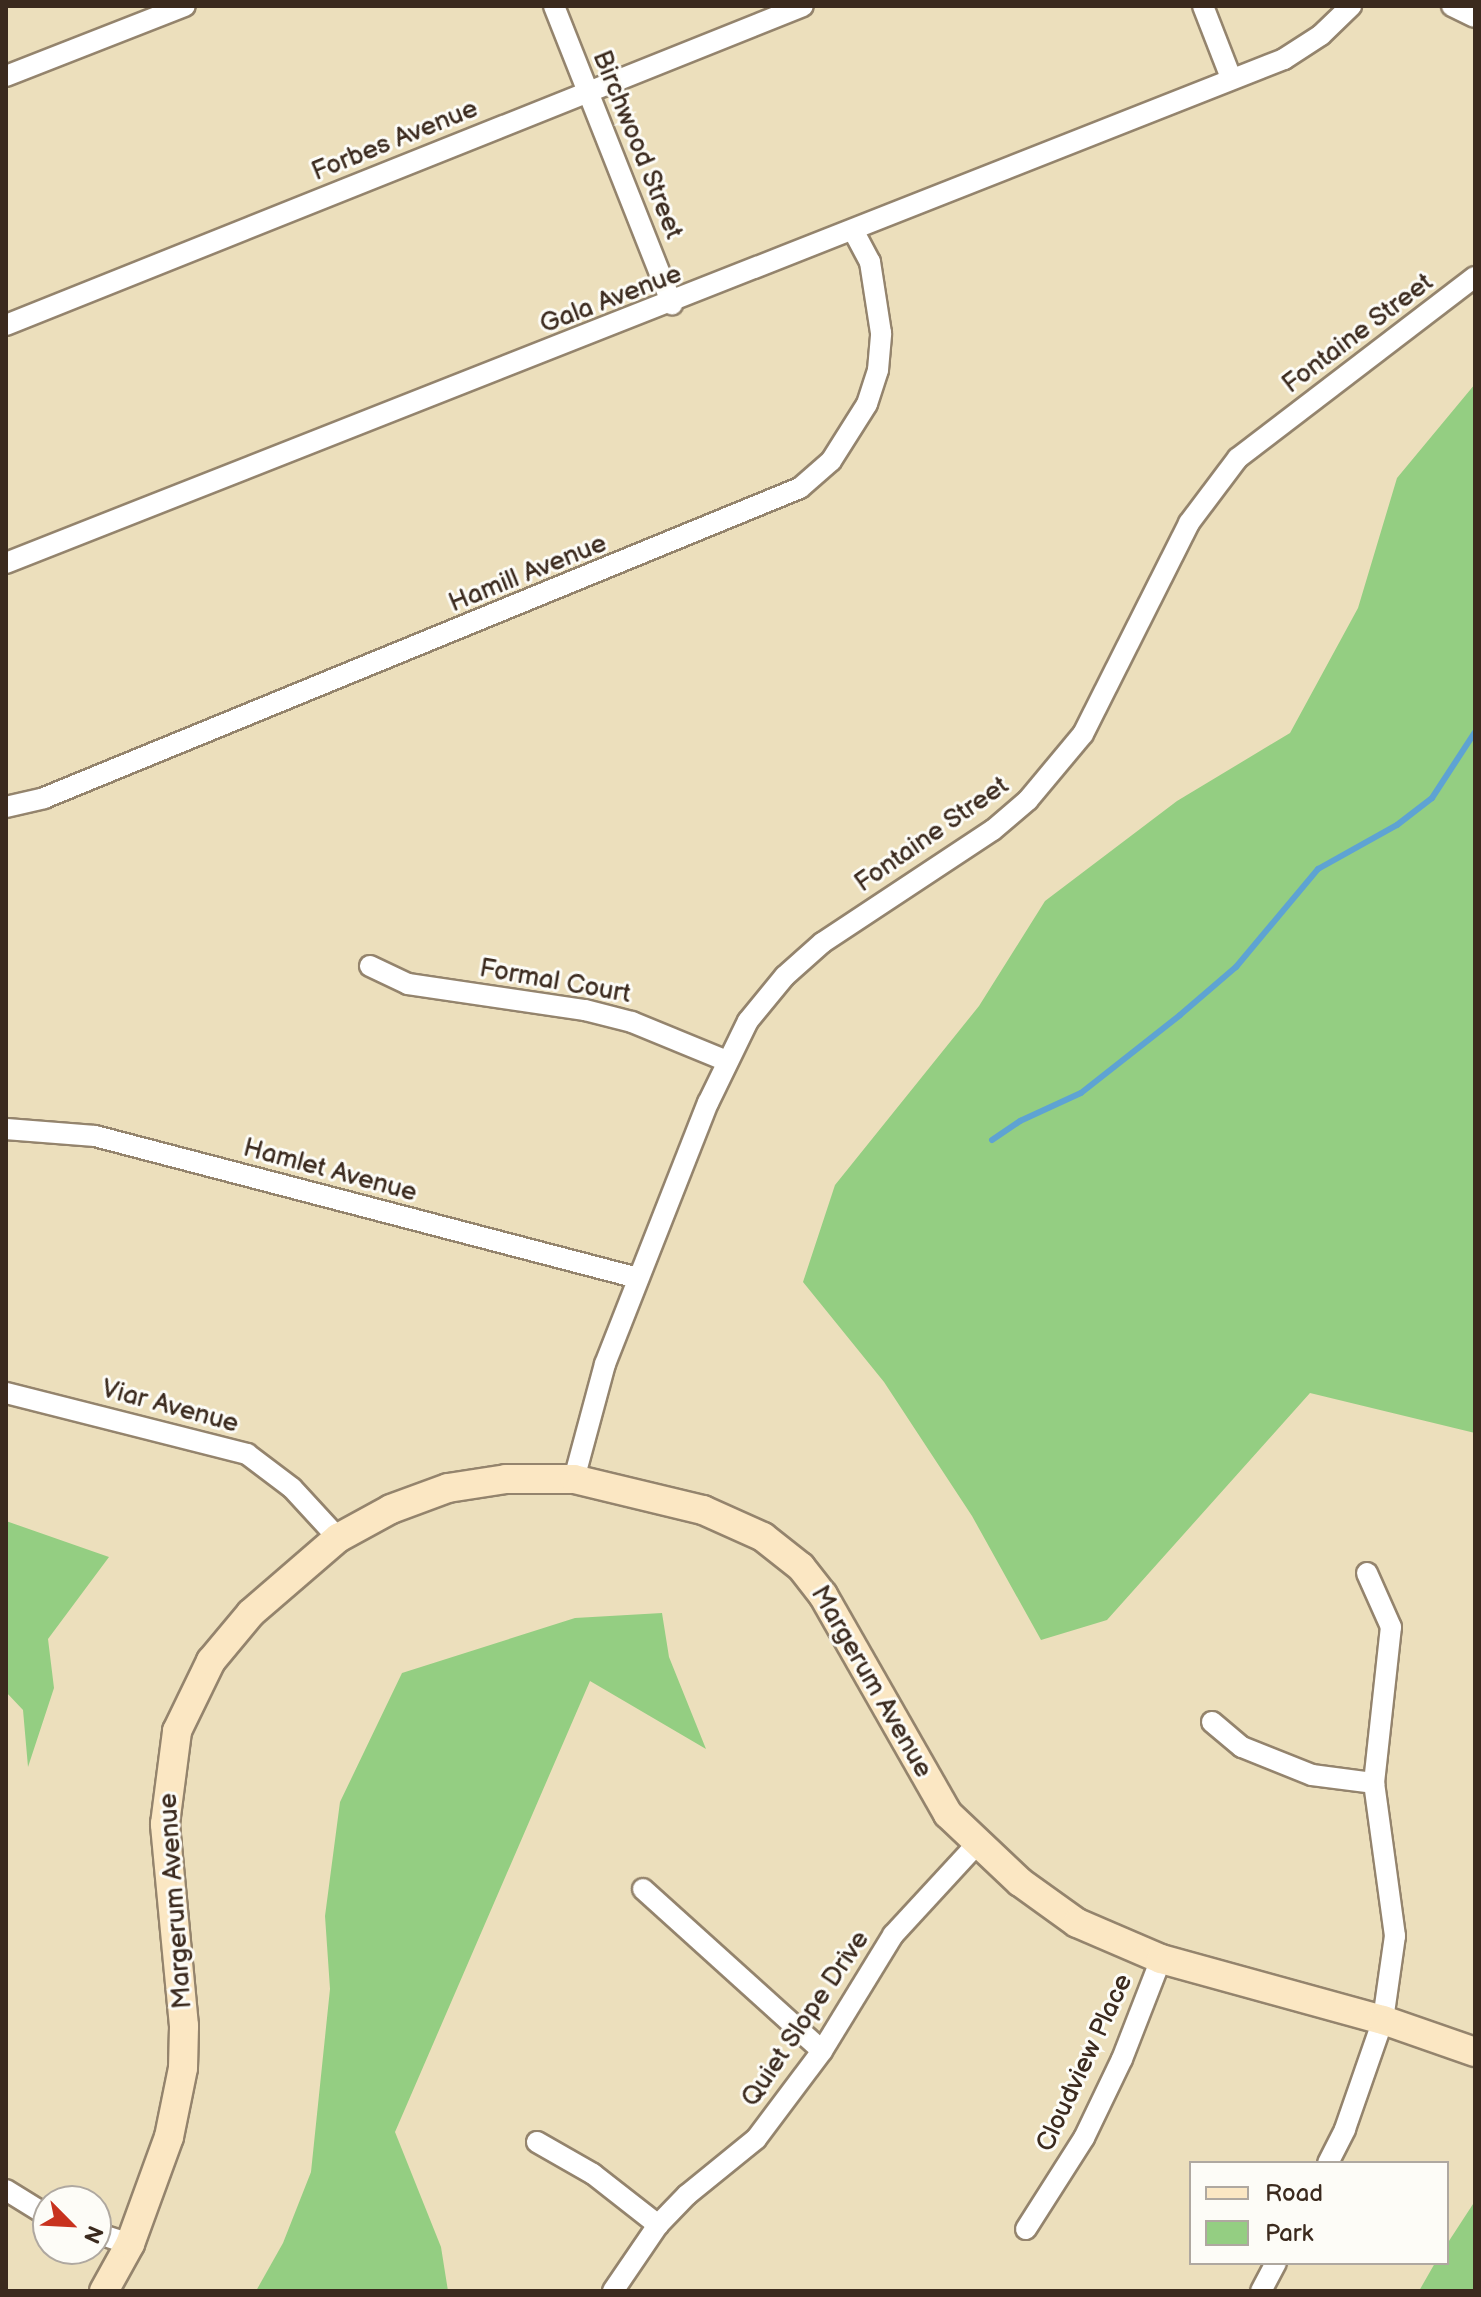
<!DOCTYPE html>
<style>
body{margin:0}
#map{position:relative;width:1481px;height:2297px;overflow:hidden;background:#ecdfbc;font-family:"Balsamiq Sans",sans-serif}
div>[style]{position:absolute}
.green>*{inset:0;background:#94ce82}
.stream>*{height:6px;margin:-3px;padding:0 3px;transform-origin:3px;border-radius:3px;background:#5ea3d3}
.roads{filter:drop-shadow(2px 0 #94846d) drop-shadow(-2px 0 #94846d) drop-shadow(0 2px #94846d) drop-shadow(0 -2px #94846d)}
.street>*{height:20px;margin:-10px;padding:0 10px;transform-origin:10px;border-radius:10px;background:#fff}
.secondary>*{height:28px;margin:-14px;padding:0 14px;transform-origin:14px;border-radius:14px;background:#fbe7c3}
span{translate:-50% -50%;white-space:nowrap;text-align:center;line-height:1.15;-webkit-text-stroke:6px #fdfcf7;paint-order:stroke}
.street-label{font-size:26px;color:#3b2a1e}
.frame{position:absolute;inset:0;border:8px solid #3b2a1e;pointer-events:none}
.legend{position:absolute;left:1189px;top:2161px;width:260px;height:104px;box-sizing:border-box;background:#fdfcf7;border:2px solid #afa8a0;margin:0;padding:10px 14px;list-style:none;font-size:24px;color:#3b2a1e}
.legend li{display:flex;align-items:center;gap:16px;height:40px}
.legend b{width:40px;border:2px solid #afa8a0}
.north{position:absolute;left:32px;top:2185px;width:80px;height:80px;box-sizing:border-box;background:#fdfcf7;border:2px solid #afa8a0;border-radius:50%;rotate:114deg;font-size:22px;font-weight:700;line-height:32px;text-align:center;color:#3b2a1e}
.north::after{content:'';display:block;margin:auto;width:28px;height:36px;background:#c8321e;clip-path:polygon(50% 0,100% 100%,50% 72%,0 100%)}
</style>
<div id="map">
<div class="green">
<div style="clip-path:polygon(1475px 384px,1475px 1433px,1310px 1393px,1107px 1620px,1041px 1640px,972px 1516px,884px 1382px,803px 1282px,835px 1185px,979px 1006px,1045px 901px,1177px 801px,1290px 733px,1358px 608px,1397px 478px)"></div>
<div style="clip-path:polygon(6px 1521px,109px 1557px,48px 1639px,54px 1688px,28px 1767px,23px 1710px,6px 1692px)"></div>
<div style="clip-path:polygon(662px 1613px,669px 1657px,706px 1749px,590px 1681px,395px 2132px,441px 2247px,448px 2291px,256px 2291px,283px 2243px,311px 2172px,330px 1989px,325px 1916px,340px 1802px,402px 1673px,575px 1618px)"></div>
<div style="clip-path:polygon(1475px 2201px,1475px 2291px,1419px 2291px,1435px 2263px,1447px 2263px,1447px 2244px)"></div>
</div>
<div class="stream">
<div style="left:992px;top:1140px;width:34px;rotate:-34deg"></div>
<div style="left:1020px;top:1121px;width:67px;rotate:-24.7deg"></div>
<div style="left:1081px;top:1093px;width:126px;rotate:-38.2deg"></div>
<div style="left:1180px;top:1015px;width:74px;rotate:-40.6deg"></div>
<div style="left:1236px;top:967px;width:128px;rotate:-50.1deg"></div>
<div style="left:1318px;top:869px;width:90px;rotate:-29.1deg"></div>
<div style="left:1397px;top:825px;width:44px;rotate:-37.6deg"></div>
<div style="left:1432px;top:798px;width:79px;rotate:-56.9deg"></div>
</div>
<div class="roads">
<div class="street">
<div style="left:554px;top:6px;width:321px;rotate:68.4deg"></div>
<div style="left:1203px;top:6px;width:77px;rotate:68.7deg"></div>
<div style="left:1452px;top:6px;width:25px;rotate:26deg"></div>
<div style="left:6px;top:76px;width:192px;rotate:-21.4deg"></div>
<div style="left:6px;top:325px;width:858px;rotate:-21.81deg"></div>
<div style="left:6px;top:563px;width:1374px;rotate:-21.52deg"></div>
<div style="left:1284px;top:59px;width:44px;rotate:-33deg"></div>
<div style="left:1321px;top:35px;width:42px;rotate:-44deg"></div>
<div style="left:6px;top:807px;width:39px;rotate:-13deg"></div>
<div style="left:44px;top:798px;width:817px;rotate:-22.3deg"></div>
<div style="left:800px;top:488px;width:41px;rotate:-41.1deg"></div>
<div style="left:831px;top:461px;width:67px;rotate:-57.7deg"></div>
<div style="left:867px;top:404px;width:36px;rotate:-72deg"></div>
<div style="left:878px;top:370px;width:37px;rotate:-85deg"></div>
<div style="left:881px;top:333px;width:72px;rotate:-98.8deg"></div>
<div style="left:870px;top:262px;width:34px;rotate:-118deg"></div>
<div style="left:370px;top:966px;width:42px;rotate:25.3deg"></div>
<div style="left:408px;top:984px;width:179px;rotate:8.4deg"></div>
<div style="left:585px;top:1010px;width:49px;rotate:14.3deg"></div>
<div style="left:632px;top:1022px;width:103px;rotate:22.3deg"></div>
<div style="left:6px;top:1129px;width:89px;rotate:4.5deg"></div>
<div style="left:95px;top:1136px;width:561px;rotate:14.66deg"></div>
<div style="left:6px;top:1393px;width:249px;rotate:14.2deg"></div>
<div style="left:247px;top:1454px;width:56px;rotate:37.1deg"></div>
<div style="left:292px;top:1488px;width:68px;rotate:47.4deg"></div>
<div style="left:574px;top:1479px;width:119px;rotate:-74.9deg"></div>
<div style="left:605px;top:1364px;width:281px;rotate:-68.5deg"></div>
<div style="left:708px;top:1103px;width:91px;rotate:-64deg"></div>
<div style="left:748px;top:1021px;width:58px;rotate:-50.6deg"></div>
<div style="left:785px;top:976px;width:50px;rotate:-41.7deg"></div>
<div style="left:822px;top:943px;width:205px;rotate:-33.5deg"></div>
<div style="left:993px;top:830px;width:46px;rotate:-40.6deg"></div>
<div style="left:1028px;top:800px;width:86px;rotate:-50.2deg"></div>
<div style="left:1083px;top:734px;width:236px;rotate:-63.3deg"></div>
<div style="left:1189px;top:523px;width:81px;rotate:-53deg"></div>
<div style="left:1238px;top:458px;width:298px;rotate:-37.4deg"></div>
<div style="left:1212px;top:1722px;width:39px;rotate:40deg"></div>
<div style="left:1242px;top:1747px;width:75px;rotate:21.8deg"></div>
<div style="left:1312px;top:1775px;width:63px;rotate:7.4deg"></div>
<div style="left:643px;top:1889px;width:241px;rotate:42.1deg"></div>
<div style="left:537px;top:2142px;width:64px;rotate:29.7deg"></div>
<div style="left:593px;top:2174px;width:83px;rotate:38.1deg"></div>
<div style="left:1328px;top:2163px;width:38px;rotate:-63deg"></div>
<div style="left:1345px;top:2129px;width:115px;rotate:-70.8deg"></div>
<div style="left:1383px;top:2020px;width:85px;rotate:-81.9deg"></div>
<div style="left:1395px;top:1936px;width:154px;rotate:-97.8deg"></div>
<div style="left:1374px;top:1783px;width:157px;rotate:-83.8deg"></div>
<div style="left:1391px;top:1627px;width:59px;rotate:-114deg"></div>
<div style="left:6px;top:2190px;width:49px;rotate:31.8deg"></div>
<div style="left:1026px;top:2229px;width:108px;rotate:-57.5deg"></div>
<div style="left:1084px;top:2138px;width:88px;rotate:-64.3deg"></div>
<div style="left:1122px;top:2059px;width:107px;rotate:-68.7deg"></div>
<div style="left:96px;top:2233px;width:36px;rotate:18deg"></div>
<div style="left:613px;top:2291px;width:80px;rotate:-55.7deg"></div>
<div style="left:658px;top:2225px;width:42px;rotate:-46deg"></div>
<div style="left:687px;top:2195px;width:89px;rotate:-39.1deg"></div>
<div style="left:756px;top:2139px;width:110px;rotate:-53.1deg"></div>
<div style="left:822px;top:2051px;width:136px;rotate:-58.5deg"></div>
<div style="left:893px;top:1935px;width:124px;rotate:-47.3deg"></div>
<div style="left:1261px;top:2291px;width:32px;rotate:-62deg"></div>
</div>
<div class="secondary">
<div style="left:104px;top:2291px;width:54px;rotate:-61deg"></div>
<div style="left:130px;top:2244px;width:114px;rotate:-70deg"></div>
<div style="left:169px;top:2137px;width:70px;rotate:-78.5deg"></div>
<div style="left:183px;top:2068px;width:42px;rotate:-88.6deg"></div>
<div style="left:184px;top:2026px;width:203px;rotate:-95.4deg"></div>
<div style="left:165px;top:1824px;width:94px;rotate:-82.6deg"></div>
<div style="left:177px;top:1731px;width:78px;rotate:-64.1deg"></div>
<div style="left:211px;top:1661px;width:62px;rotate:-50.2deg"></div>
<div style="left:251px;top:1613px;width:115px;rotate:-40.8deg"></div>
<div style="left:338px;top:1538px;width:60px;rotate:-28.7deg"></div>
<div style="left:391px;top:1509px;width:61px;rotate:-20.2deg"></div>
<div style="left:448px;top:1488px;width:59px;rotate:-8.8deg"></div>
<div style="left:506px;top:1479px;width:68px"></div>
<div style="left:574px;top:1479px;width:133px;rotate:13.5deg"></div>
<div style="left:703px;top:1510px;width:66px;rotate:24.2deg"></div>
<div style="left:763px;top:1537px;width:48px;rotate:38.3deg"></div>
<div style="left:801px;top:1567px;width:36px;rotate:52deg"></div>
<div style="left:823px;top:1595px;width:252px;rotate:60.3deg"></div>
<div style="left:948px;top:1814px;width:99px;rotate:43.4deg"></div>
<div style="left:1020px;top:1882px;width:70px;rotate:35.7deg"></div>
<div style="left:1077px;top:1923px;width:91px;rotate:23.2deg"></div>
<div style="left:1161px;top:1959px;width:230px;rotate:15.4deg"></div>
<div style="left:1383px;top:2020px;width:97px;rotate:19.2deg"></div>
</div>
</div>
<div class="street-label">
<span style="left:395px;top:141px;rotate:-22deg">Forbes Avenue</span>
<span style="left:637px;top:145px;rotate:68deg">Birchwood Street</span>
<span style="left:611px;top:300px;rotate:-21deg">Gala Avenue</span>
<span style="left:1358px;top:334px;rotate:-37deg">Fontaine Street</span>
<span style="left:528px;top:574px;rotate:-22deg">Hamill Avenue</span>
<span style="left:932px;top:835px;rotate:-35deg">Fontaine Street</span>
<span style="left:555px;top:982px;rotate:10deg">Formal Court</span>
<span style="left:330px;top:1171px;rotate:15deg">Hamlet Avenue</span>
<span style="left:170px;top:1407px;rotate:15deg">Viar Avenue</span>
<span style="left:871px;top:1682px;rotate:60deg">Margerum Avenue</span>
<span style="left:176px;top:1901px;rotate:-94deg">Margerum Avenue</span>
<span style="left:806px;top:2019px;rotate:-56deg">Quiet Slope Drive</span>
<span style="left:1085px;top:2063px;rotate:-65deg">Cloudview Place</span>
</div>
<div class="frame"></div>
<ul class="legend">
<li><b style="height:10px;background:#fbe7c3"></b>Road</li>
<li><b style="height:22px;background:#94ce82"></b>Park</li>
</ul>
<div class="north">N</div>
</div>
